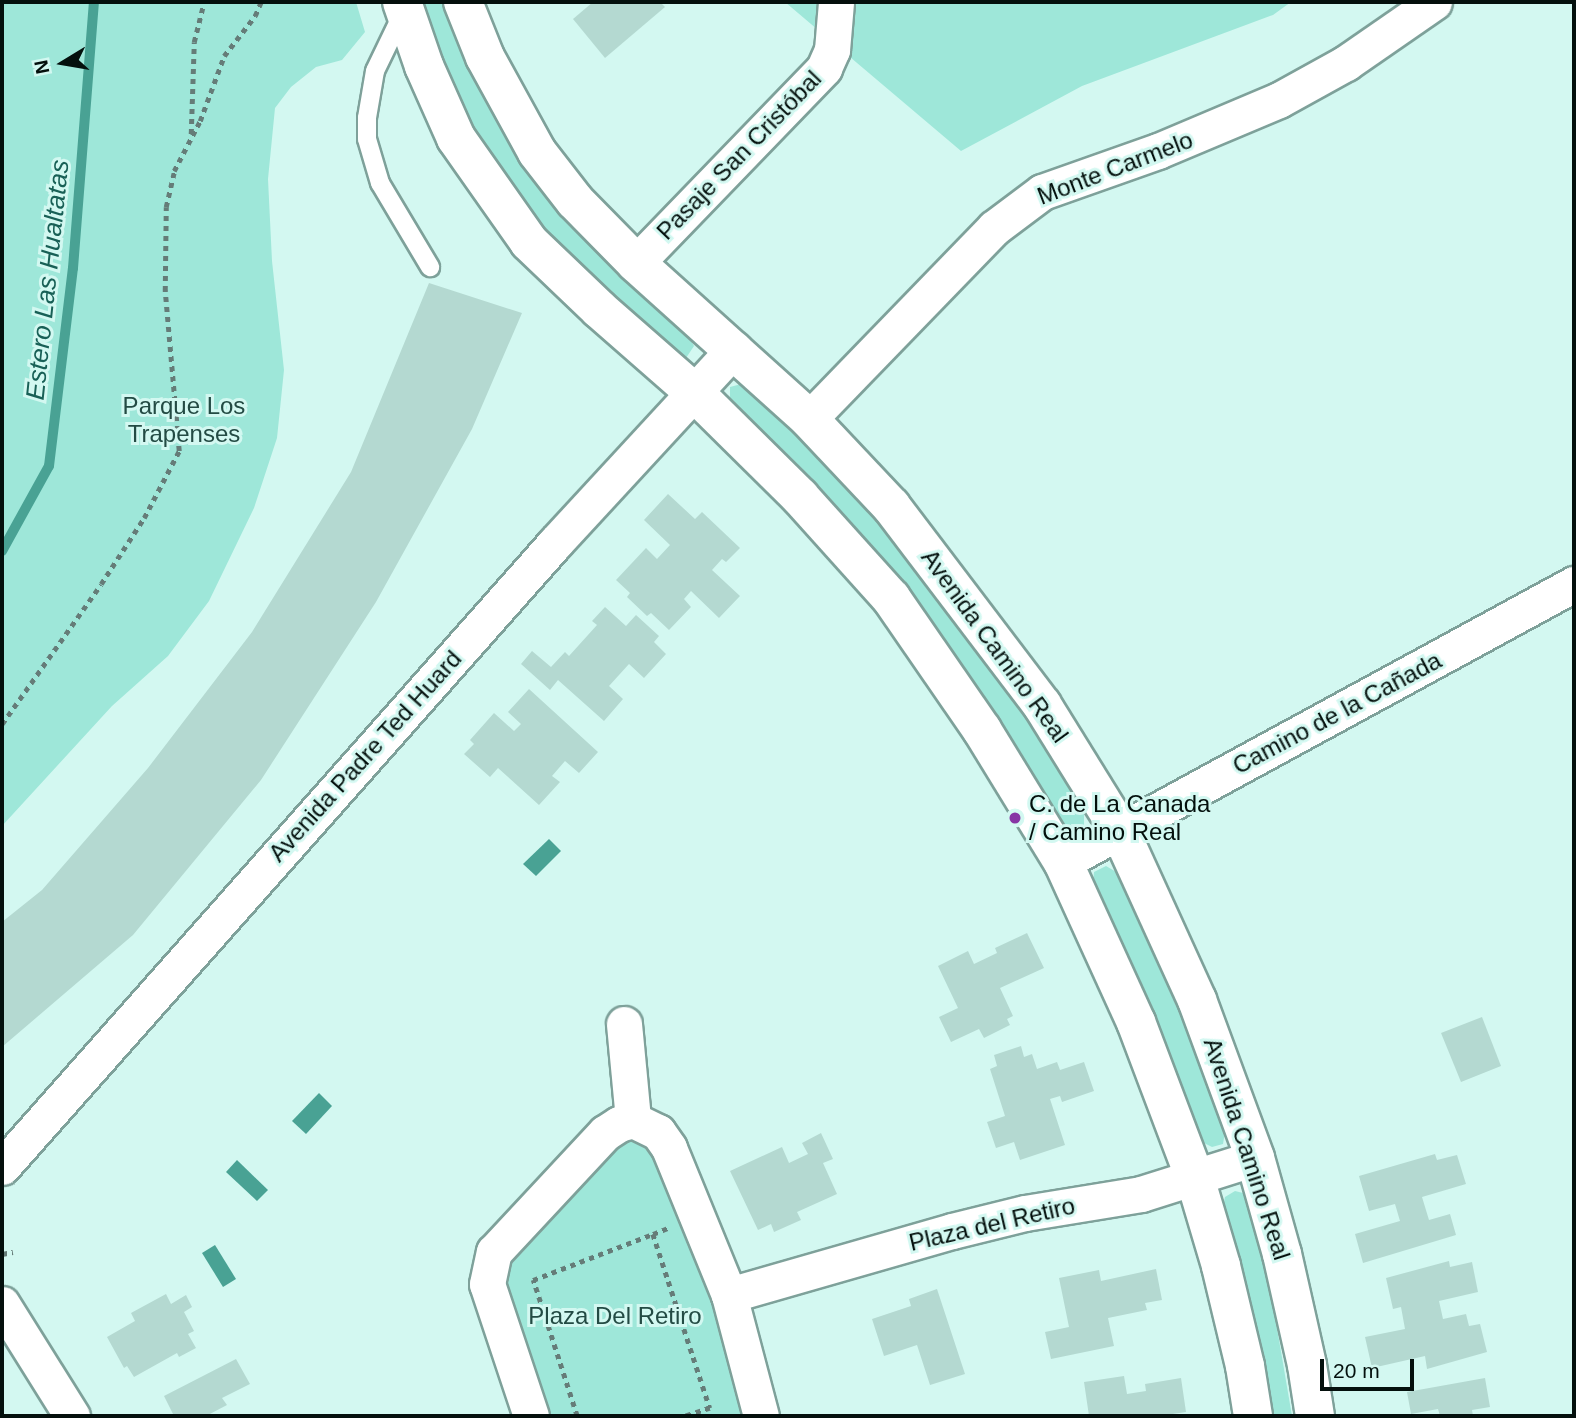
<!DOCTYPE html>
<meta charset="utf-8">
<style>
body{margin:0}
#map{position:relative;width:1576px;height:1418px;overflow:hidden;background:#d3f8f1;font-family:Arial,sans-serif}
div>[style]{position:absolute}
.green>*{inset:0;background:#9ee7d9}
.water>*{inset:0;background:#49a294}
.stream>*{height:10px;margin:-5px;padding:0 5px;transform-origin:5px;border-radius:5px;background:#49a294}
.building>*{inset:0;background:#b4d9d1}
.path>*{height:4.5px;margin-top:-2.25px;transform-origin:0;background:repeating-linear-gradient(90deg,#657c78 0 5px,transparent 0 10px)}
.roads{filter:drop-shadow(2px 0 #7ea19a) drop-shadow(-2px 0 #7ea19a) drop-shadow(0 2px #7ea19a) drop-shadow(0 -2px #7ea19a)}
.service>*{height:18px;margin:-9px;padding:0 9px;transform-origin:9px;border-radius:9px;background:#fff}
.minor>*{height:35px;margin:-17.5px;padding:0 17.5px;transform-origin:17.5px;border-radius:17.5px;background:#fff}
.secondary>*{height:38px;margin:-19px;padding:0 19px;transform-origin:19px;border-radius:19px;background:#fff}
.dots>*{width:19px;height:19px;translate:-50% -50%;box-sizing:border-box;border:4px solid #d3f8f1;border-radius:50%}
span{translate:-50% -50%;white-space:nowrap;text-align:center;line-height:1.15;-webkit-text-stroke:6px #d3f8f1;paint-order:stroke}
.street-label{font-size:24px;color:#04100d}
.park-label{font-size:24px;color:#234b44}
.poi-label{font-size:24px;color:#04100d}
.left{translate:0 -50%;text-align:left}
.water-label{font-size:26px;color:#186056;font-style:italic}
.frame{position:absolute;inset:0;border:4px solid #04100d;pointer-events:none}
.north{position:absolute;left:28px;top:28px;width:70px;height:70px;-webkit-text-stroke:5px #d3f8f1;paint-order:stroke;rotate:259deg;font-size:19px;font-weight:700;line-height:28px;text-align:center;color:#04100d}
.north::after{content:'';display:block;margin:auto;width:24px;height:32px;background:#04100d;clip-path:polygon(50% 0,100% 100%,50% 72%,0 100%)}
.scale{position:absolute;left:1320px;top:1359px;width:94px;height:32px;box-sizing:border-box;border:4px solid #04100d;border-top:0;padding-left:9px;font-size:21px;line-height:24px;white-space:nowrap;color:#04100d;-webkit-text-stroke:5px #d3f8f1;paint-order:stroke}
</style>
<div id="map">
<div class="green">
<div style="clip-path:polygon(2px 2px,356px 2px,365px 32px,342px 60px,316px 67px,291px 87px,275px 108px,268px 179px,272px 261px,284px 370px,277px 438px,254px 508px,209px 601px,168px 656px,112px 706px,2px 826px)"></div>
<div style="clip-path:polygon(420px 2px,444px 2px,469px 68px,532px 177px,605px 259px,689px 337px,694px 346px,686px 358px,675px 358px,549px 237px,503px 177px,463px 114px)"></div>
<div style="clip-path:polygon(785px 2px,1291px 2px,1273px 15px,1082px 86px,961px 151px)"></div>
<div style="clip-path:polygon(745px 383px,800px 435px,931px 583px,1030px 721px,1074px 791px,1084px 814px,1084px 825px,1072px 831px,1060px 824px,1024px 759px,964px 668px,903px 587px,730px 404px,730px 387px)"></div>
<div style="clip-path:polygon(1106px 866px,1118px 873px,1161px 962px,1226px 1126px,1223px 1144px,1212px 1147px,1200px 1141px,1175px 1066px,1136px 972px,1093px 884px,1094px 872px)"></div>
<div style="clip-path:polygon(625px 1139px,640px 1141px,653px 1153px,713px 1306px,743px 1416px,548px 1416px,507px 1293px,506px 1275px,514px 1259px,612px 1147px)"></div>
<div style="clip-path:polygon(1235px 1191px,1243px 1193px,1251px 1206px,1271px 1293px,1292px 1416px,1270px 1416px,1223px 1206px,1225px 1197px)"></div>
</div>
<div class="water">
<div style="clip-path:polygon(549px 839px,561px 851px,536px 876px,523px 864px)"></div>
<div style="clip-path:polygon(319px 1093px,332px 1106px,306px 1134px,292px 1121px)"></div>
<div style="clip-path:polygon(237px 1160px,268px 1190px,257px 1201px,226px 1172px)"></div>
<div style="clip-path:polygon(215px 1245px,236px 1279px,223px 1287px,202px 1253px)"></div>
</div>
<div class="stream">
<div style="left:2px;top:551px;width:97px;rotate:-61.1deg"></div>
<div style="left:49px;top:466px;width:199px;rotate:-83.1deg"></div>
<div style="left:73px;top:268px;width:267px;rotate:-85.5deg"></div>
</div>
<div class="building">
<div style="clip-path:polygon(593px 2px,660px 2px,665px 7px,605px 58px,573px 19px)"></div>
<div style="clip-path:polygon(429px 283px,522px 313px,472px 429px,376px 602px,261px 780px,133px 935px,2px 1047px,2px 922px,42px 890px,148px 768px,252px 632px,351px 472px)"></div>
<div style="clip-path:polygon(668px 494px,695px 519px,702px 512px,740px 548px,726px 562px,722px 559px,712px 570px,740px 596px,719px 618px,691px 591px,684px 599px,691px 607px,669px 630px,651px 613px,647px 616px,627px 597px,630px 593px,616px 580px,646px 548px,657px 559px,670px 545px,644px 520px)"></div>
<div style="clip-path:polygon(605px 607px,626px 626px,636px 615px,659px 636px,654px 642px,666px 654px,644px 678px,629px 664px,609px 686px,623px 699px,604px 721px,558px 680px,550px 690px,521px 664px,532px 651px,551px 667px,565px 652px,569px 656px,597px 625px,592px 621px)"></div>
<div style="clip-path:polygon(529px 689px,598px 752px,579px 773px,565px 761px,552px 776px,560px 782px,539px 805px,498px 768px,490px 777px,464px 754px,474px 744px,470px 740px,494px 713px,514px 731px,521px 724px,508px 712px)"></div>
<div style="clip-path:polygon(1027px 933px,1044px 968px,1000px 988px,1013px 1016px,1007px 1019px,1010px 1025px,984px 1038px,979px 1029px,951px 1042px,939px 1017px,958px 1008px,938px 966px,968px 951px,974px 964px,997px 953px,995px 948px)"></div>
<div style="clip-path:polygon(1482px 1017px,1501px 1066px,1461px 1082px,1441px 1033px)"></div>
<div style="clip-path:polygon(1021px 1046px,1024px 1057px,1032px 1054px,1037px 1069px,1057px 1062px,1060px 1070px,1084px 1062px,1094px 1091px,1062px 1102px,1060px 1096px,1050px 1099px,1065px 1145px,1020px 1160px,1014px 1142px,996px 1148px,987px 1122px,1005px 1116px,990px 1069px,997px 1066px,994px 1055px)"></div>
<div style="clip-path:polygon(821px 1133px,833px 1159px,823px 1163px,837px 1194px,797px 1212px,801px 1220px,774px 1232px,771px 1224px,758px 1230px,730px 1171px,782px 1147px,789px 1163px,808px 1154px,802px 1143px)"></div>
<div style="clip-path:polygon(1435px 1154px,1437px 1160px,1457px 1155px,1466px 1184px,1422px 1197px,1429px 1220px,1450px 1214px,1456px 1235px,1363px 1263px,1355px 1234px,1400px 1221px,1395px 1204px,1369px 1211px,1359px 1176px)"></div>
<div style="clip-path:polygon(1449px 1261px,1450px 1267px,1472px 1262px,1478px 1292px,1439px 1301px,1443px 1319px,1466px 1314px,1469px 1326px,1480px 1324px,1487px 1352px,1427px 1369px,1425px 1356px,1372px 1368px,1365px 1337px,1405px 1329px,1401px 1307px,1393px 1309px,1386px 1278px)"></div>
<div style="clip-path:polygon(1156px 1269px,1162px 1300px,1145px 1303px,1147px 1310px,1108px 1318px,1114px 1346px,1051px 1359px,1045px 1332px,1069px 1327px,1059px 1278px,1099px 1270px,1101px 1281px)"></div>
<div style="clip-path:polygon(937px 1289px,965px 1374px,930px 1385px,917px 1345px,884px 1356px,872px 1319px,911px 1306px,909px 1299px)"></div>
<div style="clip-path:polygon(166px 1294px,171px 1304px,186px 1295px,192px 1307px,184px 1312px,194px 1331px,188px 1334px,196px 1348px,179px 1357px,177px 1353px,134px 1377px,127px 1366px,124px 1368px,107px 1337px,135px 1321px,131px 1313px)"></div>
<div style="clip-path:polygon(236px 1359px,250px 1384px,222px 1398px,227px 1405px,206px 1416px,174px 1416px,164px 1396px)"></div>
<div style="clip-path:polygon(1124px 1376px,1127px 1394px,1146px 1391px,1145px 1384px,1181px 1378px,1186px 1412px,1159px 1416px,1089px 1416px,1084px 1382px)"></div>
<div style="clip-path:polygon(1485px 1378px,1490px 1407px,1472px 1410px,1473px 1416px,1440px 1416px,1438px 1409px,1411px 1414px,1407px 1392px)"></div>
</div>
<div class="path">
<div style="left:191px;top:134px;width:92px;rotate:-88.1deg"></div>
<div style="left:194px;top:42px;width:41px;rotate:-76deg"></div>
<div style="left:2px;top:724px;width:171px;rotate:-54.7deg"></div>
<div style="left:101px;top:584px;width:79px;rotate:-56.9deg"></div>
<div style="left:144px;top:518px;width:76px;rotate:-62.4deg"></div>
<div style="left:179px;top:451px;width:161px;rotate:-95deg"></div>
<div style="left:165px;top:291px;width:84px;rotate:-89.3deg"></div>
<div style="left:166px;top:207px;width:37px;rotate:-77deg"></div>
<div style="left:174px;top:171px;width:56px;rotate:-62.5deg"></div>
<div style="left:200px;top:121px;width:69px;rotate:-69.7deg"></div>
<div style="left:224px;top:56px;width:51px;rotate:-52.2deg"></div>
<div style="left:255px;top:16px;width:15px;rotate:-67deg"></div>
<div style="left:653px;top:1234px;width:16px;rotate:-22deg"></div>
<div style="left:2px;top:1254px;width:11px;rotate:-10deg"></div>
<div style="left:577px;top:1416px;width:143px;rotate:-107.9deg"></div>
<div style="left:533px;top:1280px;width:129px;rotate:-21deg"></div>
<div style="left:653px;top:1234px;width:183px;rotate:71.9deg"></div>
<div style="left:710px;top:1408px;width:26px;rotate:162deg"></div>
</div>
<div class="roads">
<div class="service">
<div style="left:403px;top:13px;width:64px;rotate:115.8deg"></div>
<div style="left:375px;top:71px;width:48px;rotate:99.7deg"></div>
<div style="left:367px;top:118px;width:21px;rotate:90deg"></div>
<div style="left:367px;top:139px;width:46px;rotate:73.5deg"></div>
<div style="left:380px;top:183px;width:98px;rotate:59.2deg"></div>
</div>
<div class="minor">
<div style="left:636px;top:263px;width:271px;rotate:-46deg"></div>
<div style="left:824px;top:68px;width:20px;rotate:-66deg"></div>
<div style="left:832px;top:50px;width:48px;rotate:-85.2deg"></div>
<div style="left:809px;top:419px;width:266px;rotate:-45.9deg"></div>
<div style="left:994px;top:228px;width:60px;rotate:-36.9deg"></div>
<div style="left:1042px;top:192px;width:123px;rotate:-19.5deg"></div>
<div style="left:1158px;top:151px;width:131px;rotate:-22.9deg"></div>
<div style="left:1279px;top:100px;width:77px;rotate:-28.9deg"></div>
<div style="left:1346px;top:63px;width:107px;rotate:-34.7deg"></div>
<div style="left:1063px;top:862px;width:582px;rotate:-28.55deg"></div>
<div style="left:624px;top:1024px;width:96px;rotate:84.6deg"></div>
<div style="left:2px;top:1167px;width:834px;rotate:-48.45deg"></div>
<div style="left:555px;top:543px;width:264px;rotate:-47.3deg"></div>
<div style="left:729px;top:1295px;width:232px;rotate:-16deg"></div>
<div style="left:952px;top:1231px;width:75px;rotate:-13.9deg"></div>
<div style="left:1025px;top:1213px;width:118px;rotate:-9.3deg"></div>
<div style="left:1141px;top:1194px;width:120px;rotate:-17.5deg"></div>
<div style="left:2px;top:1304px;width:132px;rotate:58deg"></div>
<div style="left:531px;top:1416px;width:139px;rotate:-108.4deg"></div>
<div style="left:487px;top:1284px;width:33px;rotate:-78deg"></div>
<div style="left:494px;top:1252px;width:163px;rotate:-47deg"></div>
<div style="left:605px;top:1133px;width:17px;rotate:-33deg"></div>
<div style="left:619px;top:1124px;width:15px;rotate:-16deg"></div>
<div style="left:633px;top:1120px;width:28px;rotate:26deg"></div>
<div style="left:658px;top:1132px;width:19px;rotate:55deg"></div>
<div style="left:669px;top:1148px;width:159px;rotate:67.8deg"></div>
<div style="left:729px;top:1295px;width:125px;rotate:75.2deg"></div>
</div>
<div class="secondary">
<div style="left:402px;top:2px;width:68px;rotate:71deg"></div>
<div style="left:424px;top:66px;width:79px;rotate:66deg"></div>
<div style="left:456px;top:138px;width:127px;rotate:54.9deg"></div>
<div style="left:529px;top:242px;width:97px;rotate:43.7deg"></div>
<div style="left:599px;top:309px;width:129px;rotate:41.2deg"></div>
<div style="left:696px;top:394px;width:146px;rotate:44.7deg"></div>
<div style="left:800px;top:497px;width:136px;rotate:48deg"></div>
<div style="left:891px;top:598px;width:160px;rotate:55.4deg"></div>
<div style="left:982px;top:730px;width:155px;rotate:58.5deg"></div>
<div style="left:1063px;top:862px;width:176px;rotate:65.5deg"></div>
<div style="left:1136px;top:1022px;width:167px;rotate:69.3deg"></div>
<div style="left:1195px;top:1178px;width:92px;rotate:73.5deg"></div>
<div style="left:1221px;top:1266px;width:103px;rotate:76.5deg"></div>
<div style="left:1245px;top:1366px;width:51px;rotate:80.9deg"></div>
<div style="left:463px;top:2px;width:59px;rotate:68.2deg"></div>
<div style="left:485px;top:57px;width:108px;rotate:61.3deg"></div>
<div style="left:537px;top:152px;width:62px;rotate:52.2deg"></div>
<div style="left:575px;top:201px;width:87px;rotate:45.5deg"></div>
<div style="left:636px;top:263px;width:233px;rotate:42deg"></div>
<div style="left:809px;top:419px;width:120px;rotate:46.7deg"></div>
<div style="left:891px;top:506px;width:250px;rotate:52.8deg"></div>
<div style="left:1042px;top:705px;width:148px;rotate:58.2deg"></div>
<div style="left:1120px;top:831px;width:186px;rotate:65.5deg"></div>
<div style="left:1197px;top:1000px;width:168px;rotate:69.8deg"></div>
<div style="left:1255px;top:1158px;width:100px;rotate:74.3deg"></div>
<div style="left:1282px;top:1254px;width:114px;rotate:77.3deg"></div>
<div style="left:1307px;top:1365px;width:52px;rotate:81.1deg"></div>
</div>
</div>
<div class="dots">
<div style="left:1015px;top:818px;background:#8735a4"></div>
</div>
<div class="street-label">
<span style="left:739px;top:155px;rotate:-46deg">Pasaje San Cristóbal</span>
<span style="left:1115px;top:168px;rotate:-21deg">Monte Carmelo</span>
<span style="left:995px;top:646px;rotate:54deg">Avenida Camino Real</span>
<span style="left:1337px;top:713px;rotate:-28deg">Camino de la Cañada</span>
<span style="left:365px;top:756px;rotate:-48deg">Avenida Padre Ted Huard</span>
<span style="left:1247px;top:1149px;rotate:72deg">Avenida Camino Real</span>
<span style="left:992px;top:1224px;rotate:-13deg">Plaza del Retiro</span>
</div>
<div class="park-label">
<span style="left:184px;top:420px">Parque Los<br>Trapenses</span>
<span style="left:615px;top:1316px">Plaza Del Retiro</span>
</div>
<div class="poi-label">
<span class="left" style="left:1029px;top:818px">C. de La Canada<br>/ Camino Real</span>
</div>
<div class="water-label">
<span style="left:48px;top:280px;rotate:-84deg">Estero Las Hualtatas</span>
</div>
<div class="frame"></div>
<div class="north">N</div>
<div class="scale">20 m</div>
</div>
